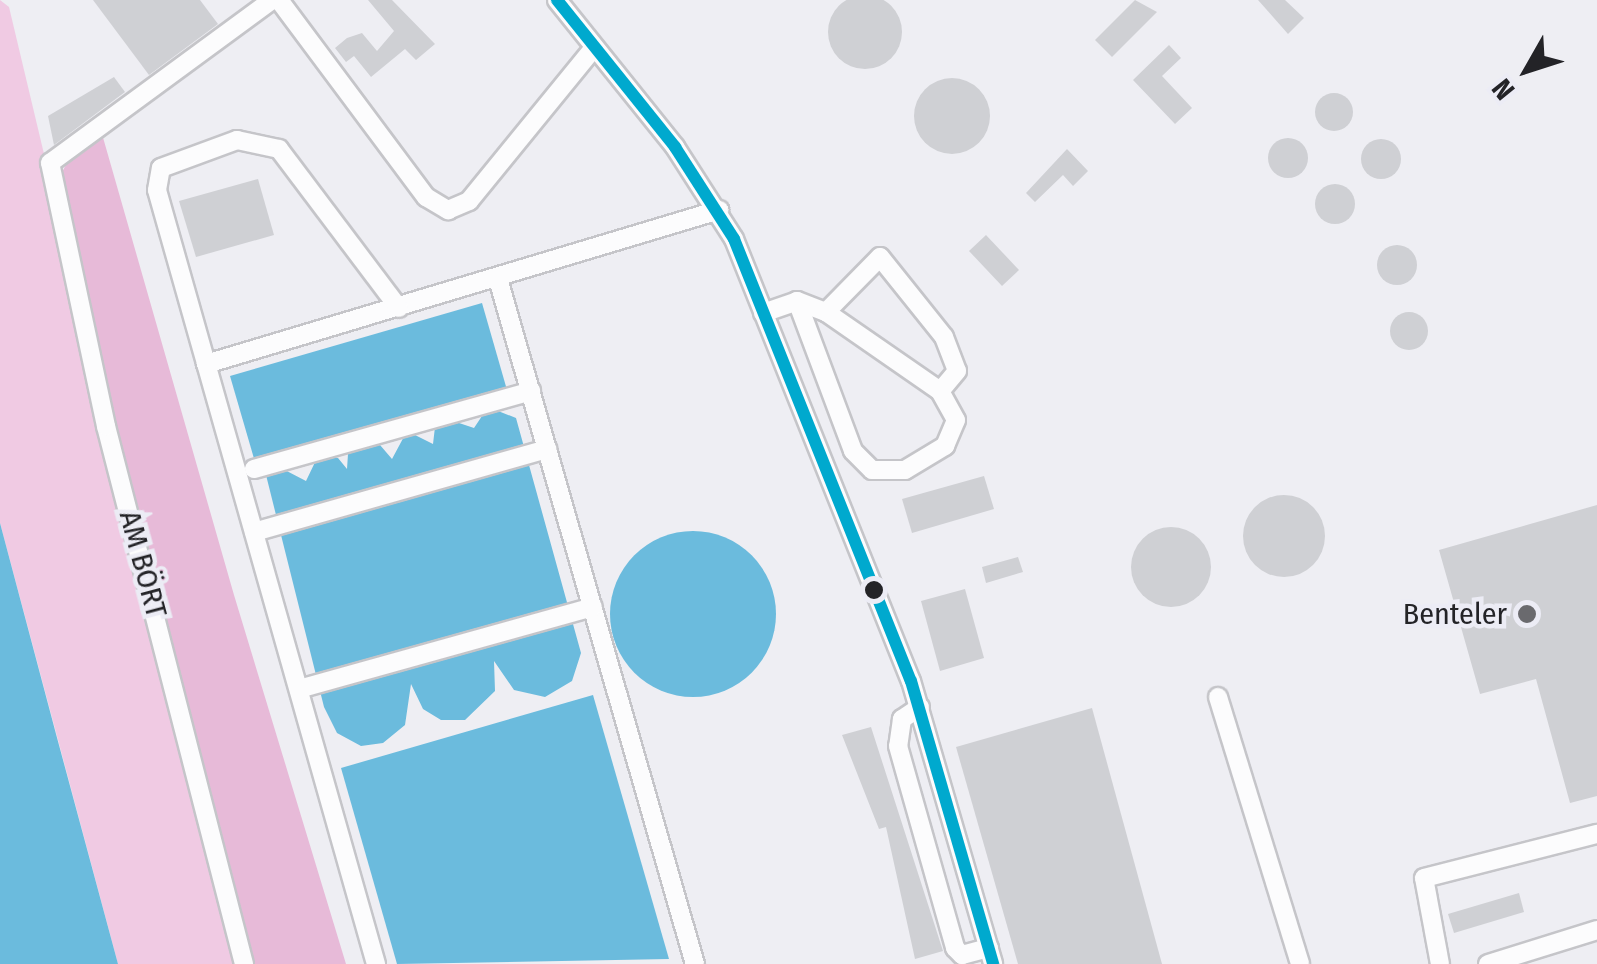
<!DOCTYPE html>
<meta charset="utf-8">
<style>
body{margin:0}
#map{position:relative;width:1597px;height:964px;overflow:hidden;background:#eeeef3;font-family:"Fira Sans Condensed",sans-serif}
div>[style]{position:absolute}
.green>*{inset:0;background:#f0cae3}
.forest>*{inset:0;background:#e7bad8}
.water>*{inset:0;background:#6bbbdd}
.round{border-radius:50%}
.building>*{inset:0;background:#cfd0d4}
.roads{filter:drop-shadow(2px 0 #c5c5c9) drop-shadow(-2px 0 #c5c5c9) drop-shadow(0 2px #c5c5c9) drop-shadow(0 -2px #c5c5c9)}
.minor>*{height:18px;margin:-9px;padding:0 9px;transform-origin:9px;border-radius:9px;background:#fcfcfd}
.bus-1>*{height:12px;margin:-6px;padding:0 6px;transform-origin:6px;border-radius:6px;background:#00a9ce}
.dots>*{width:28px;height:28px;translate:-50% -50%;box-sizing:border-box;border:5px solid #ececf5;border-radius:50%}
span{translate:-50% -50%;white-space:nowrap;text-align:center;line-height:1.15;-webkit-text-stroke:9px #ececf5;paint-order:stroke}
.street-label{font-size:30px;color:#232327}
.poi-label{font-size:30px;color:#232327}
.right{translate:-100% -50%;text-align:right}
.north{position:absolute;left:1477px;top:20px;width:100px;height:100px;-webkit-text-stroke:8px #ececf5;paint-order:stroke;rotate:231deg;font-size:28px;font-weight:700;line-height:40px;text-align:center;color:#232327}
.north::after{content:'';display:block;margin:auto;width:35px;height:45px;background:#232327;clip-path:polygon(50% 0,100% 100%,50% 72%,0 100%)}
</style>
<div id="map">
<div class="green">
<div style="clip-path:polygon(0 0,9px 7px,237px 964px,118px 964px,0 523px)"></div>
</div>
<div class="forest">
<div style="clip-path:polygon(102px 134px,234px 595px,346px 964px,250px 964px,111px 422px,60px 176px,70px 157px)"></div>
</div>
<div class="water">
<div style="clip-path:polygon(482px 303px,507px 390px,255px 462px,230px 376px)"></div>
<div style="clip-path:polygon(488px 407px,516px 418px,581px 653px,572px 681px,545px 697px,514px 690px,494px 661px,495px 691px,465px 720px,441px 720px,423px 709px,411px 684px,405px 725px,383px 743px,361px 746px,337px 733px,324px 707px,266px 475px,279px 467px,306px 481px,318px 456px,338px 458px,347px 469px,348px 454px,364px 442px,380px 445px,392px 459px,407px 431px,433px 444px,435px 427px,447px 419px,474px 428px)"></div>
<div style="clip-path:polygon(0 523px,56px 734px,118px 964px,0 964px)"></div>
<div class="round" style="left:610px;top:531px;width:166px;height:166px"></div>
<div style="clip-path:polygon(593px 695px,669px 959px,397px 964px,341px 768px)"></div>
</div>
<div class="building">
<div class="round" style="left:828px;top:-5px;width:74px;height:74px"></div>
<div style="clip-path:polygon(93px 0,200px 0,218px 24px,149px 75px)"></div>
<div style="clip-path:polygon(368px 0,392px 0,435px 44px,416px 60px,405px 49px,371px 77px,354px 56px,346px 62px,335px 48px,347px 38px,362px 33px,377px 51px,394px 31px)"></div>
<div style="clip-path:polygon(1135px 0,1157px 12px,1112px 57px,1095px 40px)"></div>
<div style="clip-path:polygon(1258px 0,1285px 0,1304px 18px,1288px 34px)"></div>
<div style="clip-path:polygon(1169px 45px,1181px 58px,1162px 76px,1192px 108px,1175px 124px,1133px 80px)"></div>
<div style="clip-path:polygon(114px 77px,125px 92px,54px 145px,48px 116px)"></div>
<div class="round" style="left:914px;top:78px;width:76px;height:76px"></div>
<div class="round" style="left:1315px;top:93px;width:38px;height:38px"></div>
<div class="round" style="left:1268px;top:138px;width:40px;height:40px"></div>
<div class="round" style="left:1361px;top:139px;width:40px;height:40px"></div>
<div style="clip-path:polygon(1067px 149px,1088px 171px,1073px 186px,1063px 175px,1035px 202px,1026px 193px)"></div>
<div style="clip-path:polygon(258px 179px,274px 235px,196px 257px,179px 201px)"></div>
<div class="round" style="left:1315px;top:184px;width:40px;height:40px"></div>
<div style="clip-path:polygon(986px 235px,1019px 270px,1002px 286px,969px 251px)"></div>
<div class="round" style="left:1377px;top:245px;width:40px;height:40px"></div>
<div class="round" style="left:1390px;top:312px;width:38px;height:38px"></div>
<div style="clip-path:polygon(984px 476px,994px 509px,912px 533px,902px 499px)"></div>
<div class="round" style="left:1243px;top:495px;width:82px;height:82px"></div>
<div style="clip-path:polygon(1597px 505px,1597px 796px,1570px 803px,1536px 679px,1480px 694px,1439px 550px)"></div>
<div class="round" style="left:1131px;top:527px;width:80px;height:80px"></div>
<div style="clip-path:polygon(1018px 557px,1023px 572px,986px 583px,982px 567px)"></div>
<div style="clip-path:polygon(965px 589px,984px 658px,940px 671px,921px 601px)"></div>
<div style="clip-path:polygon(1092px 708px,1162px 964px,1018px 964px,956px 747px)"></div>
<div style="clip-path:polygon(871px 727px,943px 951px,915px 959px,886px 827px,879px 829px,842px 735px)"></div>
<div style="clip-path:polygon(1519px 893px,1524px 912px,1454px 933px,1448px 914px)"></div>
</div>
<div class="roads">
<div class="minor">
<div style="left:279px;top:0;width:246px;rotate:53.3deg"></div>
<div style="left:426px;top:197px;width:26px;rotate:31deg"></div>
<div style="left:448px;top:210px;width:23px;rotate:-23deg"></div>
<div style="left:469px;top:201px;width:198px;rotate:-50.8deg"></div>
<div style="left:557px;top:0;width:189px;rotate:51.2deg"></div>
<div style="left:675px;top:147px;width:109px;rotate:57.3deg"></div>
<div style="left:734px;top:239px;width:476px;rotate:68.2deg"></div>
<div style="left:911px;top:681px;width:295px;rotate:73.8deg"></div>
<div style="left:498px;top:279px;width:713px;rotate:73.96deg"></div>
<div style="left:797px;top:301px;width:160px;rotate:69.5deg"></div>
<div style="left:853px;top:451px;width:27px;rotate:45deg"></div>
<div style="left:872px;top:470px;width:33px"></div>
<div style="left:905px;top:470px;width:47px;rotate:-31deg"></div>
<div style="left:945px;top:446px;width:28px;rotate:-67deg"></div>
<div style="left:956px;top:420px;width:33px;rotate:-119deg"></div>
<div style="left:763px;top:313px;width:36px;rotate:-19deg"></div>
<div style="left:797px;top:301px;width:31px;rotate:21deg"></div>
<div style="left:826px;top:312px;width:77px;rotate:-45.5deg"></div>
<div style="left:880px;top:257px;width:102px;rotate:51.3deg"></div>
<div style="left:944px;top:337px;width:36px;rotate:69deg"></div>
<div style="left:957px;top:371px;width:26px;rotate:130deg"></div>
<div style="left:940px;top:391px;width:139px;rotate:-145.3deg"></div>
<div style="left:206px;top:364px;width:536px;rotate:-16.71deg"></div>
<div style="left:254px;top:469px;width:288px;rotate:-15.7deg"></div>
<div style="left:254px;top:532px;width:305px;rotate:-15.8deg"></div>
<div style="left:299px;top:689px;width:305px;rotate:-15.6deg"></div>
<div style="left:1218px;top:697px;width:279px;rotate:72.9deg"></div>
<div style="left:920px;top:707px;width:22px;rotate:146deg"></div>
<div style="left:902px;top:719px;width:27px;rotate:98deg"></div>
<div style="left:898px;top:746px;width:210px;rotate:74.2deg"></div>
<div style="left:955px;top:948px;width:10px;rotate:45deg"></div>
<div style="left:962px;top:955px;width:28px;rotate:-15deg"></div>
<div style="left:244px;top:964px;width:555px;rotate:-104.39deg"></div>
<div style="left:106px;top:426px;width:269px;rotate:-102deg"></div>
<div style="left:50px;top:163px;width:275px;rotate:-36.3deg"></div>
<div style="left:376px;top:964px;width:804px;rotate:-105.8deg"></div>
<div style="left:157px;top:190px;width:22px;rotate:-80deg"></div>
<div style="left:161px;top:168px;width:81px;rotate:-20.2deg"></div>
<div style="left:237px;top:140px;width:43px;rotate:12.1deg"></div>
<div style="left:279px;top:149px;width:199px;rotate:53deg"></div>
<div style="left:1440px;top:964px;width:87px;rotate:-100.5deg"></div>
<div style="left:1424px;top:878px;width:179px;rotate:-14.3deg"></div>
<div style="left:1488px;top:964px;width:114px;rotate:-17.3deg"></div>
</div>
</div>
<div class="bus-1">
<div style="left:557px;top:0;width:189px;rotate:51.2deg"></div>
<div style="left:675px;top:147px;width:109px;rotate:57.3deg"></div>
<div style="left:734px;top:239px;width:476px;rotate:68.2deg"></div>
<div style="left:911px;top:681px;width:295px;rotate:73.8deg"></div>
</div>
<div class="dots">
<div style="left:874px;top:590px;background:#232327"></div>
<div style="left:1527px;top:614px;background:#6a6a6e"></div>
</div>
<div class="street-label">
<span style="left:143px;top:564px;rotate:75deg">AM BÖRT</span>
</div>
<div class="poi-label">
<span class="right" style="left:1507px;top:614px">Benteler</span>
</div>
<div class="north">N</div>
</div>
